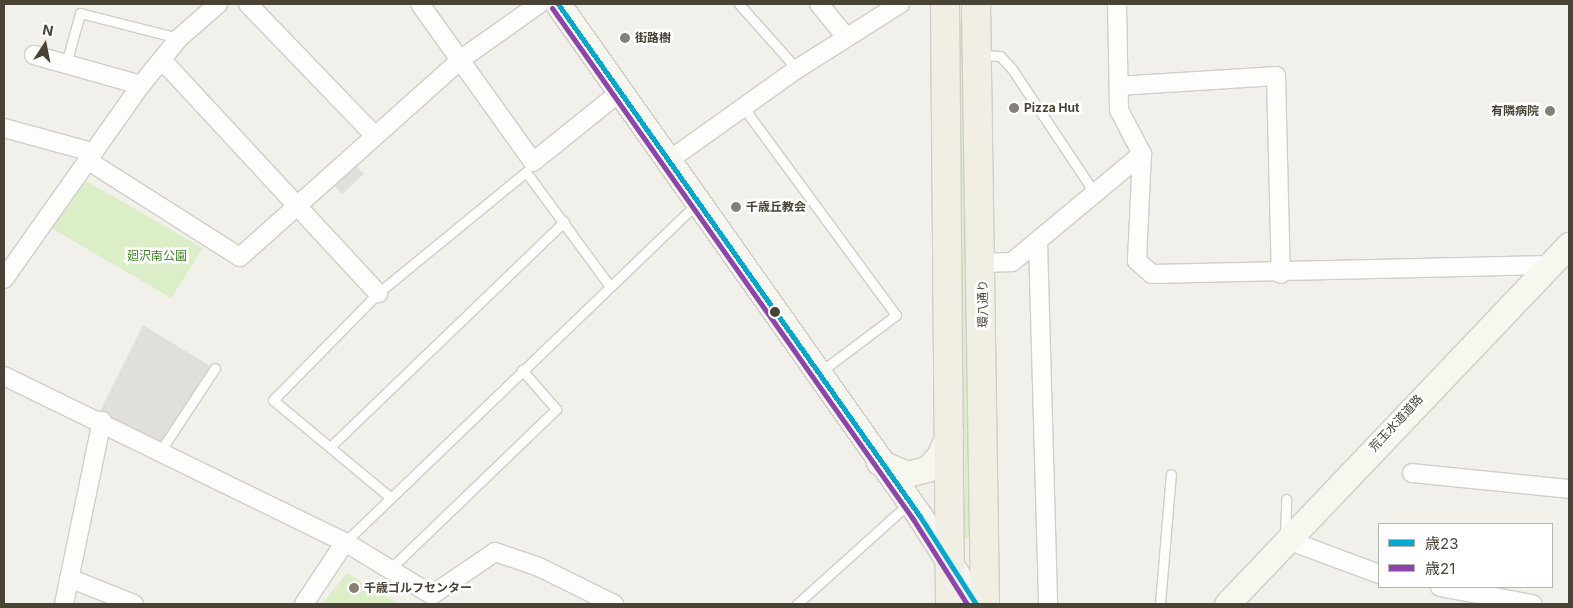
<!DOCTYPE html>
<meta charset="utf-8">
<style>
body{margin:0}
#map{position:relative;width:1573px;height:608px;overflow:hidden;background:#f2f0ea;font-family:Inter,"Noto Sans JP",sans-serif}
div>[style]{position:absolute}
.green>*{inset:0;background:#dbeec8}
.parking>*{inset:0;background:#e1dfda}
.roads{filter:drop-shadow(1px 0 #d0cec8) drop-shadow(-1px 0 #d0cec8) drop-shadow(0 1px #d0cec8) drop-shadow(0 -1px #d0cec8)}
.lane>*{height:9px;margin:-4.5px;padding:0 4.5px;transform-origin:4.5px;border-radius:4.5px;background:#fdfdfc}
.street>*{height:18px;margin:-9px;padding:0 9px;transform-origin:9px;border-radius:9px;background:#fdfdfc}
.secondary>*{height:25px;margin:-12.5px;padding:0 12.5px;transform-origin:12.5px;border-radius:12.5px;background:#f7f6ef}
.primary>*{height:28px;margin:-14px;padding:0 14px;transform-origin:14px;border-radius:14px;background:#f1efe4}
.bus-1>*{height:5px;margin:-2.5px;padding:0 2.5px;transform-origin:2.5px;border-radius:2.5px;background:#00a9ce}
.bus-2>*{height:5px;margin:-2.5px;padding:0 2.5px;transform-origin:2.5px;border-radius:2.5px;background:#8e44ad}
.dots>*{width:14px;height:14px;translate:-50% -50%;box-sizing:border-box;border:2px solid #fff;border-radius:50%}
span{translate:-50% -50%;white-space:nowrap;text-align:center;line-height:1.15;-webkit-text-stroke:5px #fff;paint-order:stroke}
.poi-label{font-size:12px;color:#494335;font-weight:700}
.left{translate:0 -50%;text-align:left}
.right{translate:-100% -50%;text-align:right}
.park-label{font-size:12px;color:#3c8122}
.street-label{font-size:12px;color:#494335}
.frame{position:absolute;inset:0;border:5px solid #494335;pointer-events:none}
.legend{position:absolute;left:1378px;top:523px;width:175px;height:65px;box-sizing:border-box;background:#fff;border:1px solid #b6b4ae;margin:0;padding:6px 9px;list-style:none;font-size:15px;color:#494335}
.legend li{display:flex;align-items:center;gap:10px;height:25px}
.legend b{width:25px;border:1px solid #b6b4ae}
.north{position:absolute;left:20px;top:20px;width:50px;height:50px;-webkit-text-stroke:4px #fff;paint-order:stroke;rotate:11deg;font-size:14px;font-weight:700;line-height:20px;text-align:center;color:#494335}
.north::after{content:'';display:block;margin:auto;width:18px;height:22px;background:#494335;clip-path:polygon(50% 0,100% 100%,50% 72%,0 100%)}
</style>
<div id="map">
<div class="green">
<div style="clip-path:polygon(964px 21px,970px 538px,967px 539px,963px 537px,957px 22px)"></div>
<div style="clip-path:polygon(81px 178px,203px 248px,171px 298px,46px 225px)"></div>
<div style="clip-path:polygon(347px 573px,399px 604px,322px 604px)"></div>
</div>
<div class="parking">
<div style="clip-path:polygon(355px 165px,364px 174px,342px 194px,333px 184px)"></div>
<div style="clip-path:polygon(143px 325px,210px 366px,160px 444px,98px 415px)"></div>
</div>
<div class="roads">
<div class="lane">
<div style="left:739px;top:4px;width:87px;rotate:48.3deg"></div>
<div style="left:981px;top:55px;width:19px;rotate:3deg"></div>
<div style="left:1000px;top:56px;width:18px;rotate:47deg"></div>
<div style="left:1012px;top:69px;width:148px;rotate:56.3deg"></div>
<div style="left:66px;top:64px;width:53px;rotate:-74.6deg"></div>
<div style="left:80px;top:13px;width:102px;rotate:14.2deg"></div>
<div style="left:743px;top:107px;width:258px;rotate:53.7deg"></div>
<div style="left:896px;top:315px;width:95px;rotate:143.1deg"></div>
<div style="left:330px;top:447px;width:325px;rotate:-43.9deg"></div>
<div style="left:161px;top:450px;width:98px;rotate:-56.6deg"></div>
<div style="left:391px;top:498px;width:153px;rotate:-140.3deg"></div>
<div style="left:273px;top:400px;width:150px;rotate:-45.5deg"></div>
<div style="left:378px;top:293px;width:191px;rotate:-39.3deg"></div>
<div style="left:526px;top:172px;width:140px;rotate:53.7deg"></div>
<div style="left:1285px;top:536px;width:37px;rotate:-88deg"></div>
<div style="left:345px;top:542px;width:489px;rotate:-43.9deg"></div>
<div style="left:392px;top:567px;width:228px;rotate:-43.9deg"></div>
<div style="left:556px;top:409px;width:52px;rotate:-131.1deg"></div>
<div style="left:797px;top:604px;width:149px;rotate:-42deg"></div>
<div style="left:1160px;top:604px;width:130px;rotate:-85.2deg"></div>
</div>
<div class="street">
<div style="left:248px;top:4px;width:183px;rotate:46.1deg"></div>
<div style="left:420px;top:4px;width:194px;rotate:54.4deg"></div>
<div style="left:533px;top:162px;width:112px;rotate:-38.8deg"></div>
<div style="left:819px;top:4px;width:43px;rotate:50.7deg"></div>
<div style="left:1117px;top:4px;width:106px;rotate:88.9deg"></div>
<div style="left:1119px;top:110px;width:50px;rotate:62.4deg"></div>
<div style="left:1142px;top:154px;width:107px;rotate:92.7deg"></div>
<div style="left:1137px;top:261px;width:20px;rotate:41deg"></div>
<div style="left:1152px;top:274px;width:396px;rotate:-1.3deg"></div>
<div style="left:34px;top:55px;width:111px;rotate:15.7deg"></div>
<div style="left:162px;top:60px;width:318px;rotate:47.2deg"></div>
<div style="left:1119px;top:86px;width:157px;rotate:-3.6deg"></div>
<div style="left:1276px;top:76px;width:198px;rotate:88.6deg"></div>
<div style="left:4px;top:128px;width:91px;rotate:15.3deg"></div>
<div style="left:87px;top:160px;width:181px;rotate:32.4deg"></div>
<div style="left:240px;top:257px;width:295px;rotate:-41.8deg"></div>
<div style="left:460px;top:60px;width:97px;rotate:-35.3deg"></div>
<div style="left:668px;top:161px;width:158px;rotate:-35.5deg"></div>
<div style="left:797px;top:69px;width:122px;rotate:-32.3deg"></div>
<div style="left:1038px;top:242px;width:362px;rotate:88.4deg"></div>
<div style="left:983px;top:263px;width:29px;rotate:-2deg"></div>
<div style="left:1012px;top:262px;width:169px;rotate:-39.7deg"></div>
<div style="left:4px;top:279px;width:237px;rotate:-54.8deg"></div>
<div style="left:141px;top:85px;width:60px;rotate:-51deg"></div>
<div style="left:179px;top:38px;width:52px;rotate:-41.1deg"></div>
<div style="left:4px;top:376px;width:379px;rotate:26deg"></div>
<div style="left:345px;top:542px;width:102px;rotate:31.3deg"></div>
<div style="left:432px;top:595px;width:76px;rotate:-34.3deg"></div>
<div style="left:495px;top:552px;width:46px;rotate:18.8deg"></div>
<div style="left:539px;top:567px;width:84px;rotate:26.3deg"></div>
<div style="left:1412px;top:473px;width:158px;rotate:5.8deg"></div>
<div style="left:1285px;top:539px;width:100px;rotate:20.4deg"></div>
<div style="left:69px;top:578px;width:70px;rotate:21.8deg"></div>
<div style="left:1440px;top:587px;width:94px;rotate:10.5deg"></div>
<div style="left:64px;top:604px;width:187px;rotate:-78.3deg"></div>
<div style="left:304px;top:604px;width:74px;rotate:-56.5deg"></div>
</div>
<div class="secondary">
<div style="left:558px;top:4px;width:626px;rotate:54.76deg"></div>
<div style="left:919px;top:515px;width:106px;rotate:57.4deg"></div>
<div style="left:879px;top:462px;width:30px;rotate:23deg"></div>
<div style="left:907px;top:474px;width:21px;rotate:-14deg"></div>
<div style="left:927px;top:469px;width:18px;rotate:-47deg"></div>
<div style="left:939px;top:456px;width:27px;rotate:-66deg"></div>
<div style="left:1227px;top:604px;width:496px;rotate:-46.4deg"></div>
</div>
<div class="primary">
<div style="left:945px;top:4px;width:600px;rotate:89.52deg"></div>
<div style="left:976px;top:4px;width:600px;rotate:89.14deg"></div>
</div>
</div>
<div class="bus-1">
<div style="left:558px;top:4px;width:626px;rotate:54.76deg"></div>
<div style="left:919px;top:515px;width:106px;rotate:57.4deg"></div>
</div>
<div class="bus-2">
<div style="left:552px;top:8px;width:626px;rotate:54.76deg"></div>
<div style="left:913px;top:519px;width:101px;rotate:57.6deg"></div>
</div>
<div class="dots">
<div style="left:625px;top:38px;background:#848074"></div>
<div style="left:1014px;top:108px;background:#848074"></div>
<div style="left:1550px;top:111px;background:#848074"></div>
<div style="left:736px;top:207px;background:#848074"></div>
<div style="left:775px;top:312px;background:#494335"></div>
<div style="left:354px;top:588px;background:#848074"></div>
</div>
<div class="poi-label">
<span class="left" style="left:635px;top:38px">街路樹</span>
<span class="left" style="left:1024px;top:108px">Pizza Hut</span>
<span class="right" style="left:1539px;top:111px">有隣病院</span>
<span class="left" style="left:746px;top:207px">千歳丘教会</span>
<span class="left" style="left:364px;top:588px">千歳ゴルフセンター</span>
</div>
<div class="park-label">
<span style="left:157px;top:256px">廻沢南公園</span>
</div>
<div class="street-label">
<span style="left:983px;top:304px;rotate:-90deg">環八通り</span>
<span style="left:1396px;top:423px;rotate:-47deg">荒玉水道道路</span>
</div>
<div class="frame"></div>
<ul class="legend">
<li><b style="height:6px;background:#00a9ce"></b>歳23</li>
<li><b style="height:6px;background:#8e44ad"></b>歳21</li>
</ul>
<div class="north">N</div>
</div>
